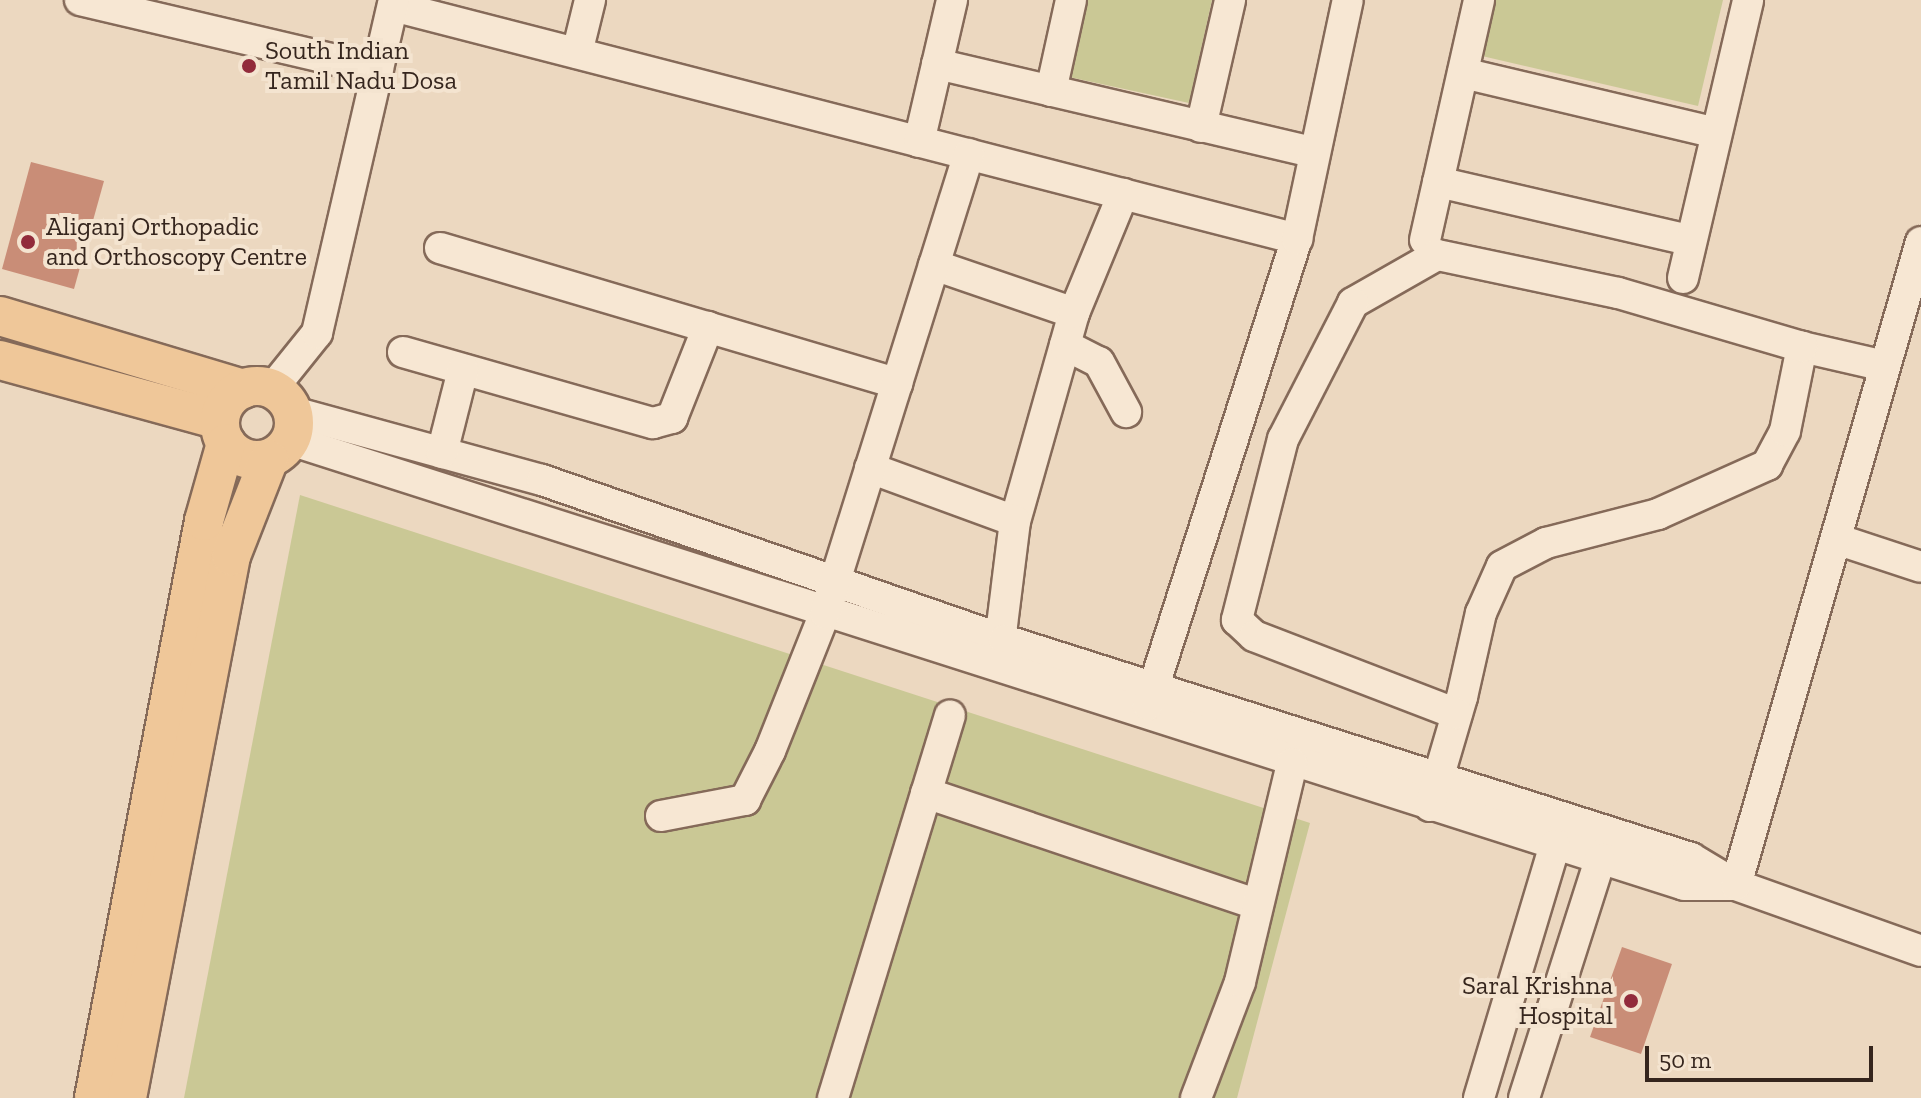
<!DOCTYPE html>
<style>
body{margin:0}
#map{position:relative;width:1921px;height:1098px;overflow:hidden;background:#ecd8c0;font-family:"Zilla Slab",serif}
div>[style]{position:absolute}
.green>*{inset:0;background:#cac895}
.building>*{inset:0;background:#c98d77}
.roads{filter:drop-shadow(2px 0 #856a59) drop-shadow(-2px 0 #856a59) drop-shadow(0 2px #856a59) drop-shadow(0 -2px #856a59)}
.minor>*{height:30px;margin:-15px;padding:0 15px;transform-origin:15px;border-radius:15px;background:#f7e7d3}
.major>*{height:38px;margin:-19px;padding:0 19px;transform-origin:19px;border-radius:19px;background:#efc799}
.major>.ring{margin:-19px;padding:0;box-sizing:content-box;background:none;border:38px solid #efc799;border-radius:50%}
.dots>*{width:22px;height:22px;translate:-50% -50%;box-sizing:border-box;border:4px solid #f4e4d0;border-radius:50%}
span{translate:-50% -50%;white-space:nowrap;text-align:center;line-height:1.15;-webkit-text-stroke:8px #f4e4d0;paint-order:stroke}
.poi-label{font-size:26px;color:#35251d}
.left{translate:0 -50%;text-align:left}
.right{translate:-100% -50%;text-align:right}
.scale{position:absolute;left:1645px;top:1046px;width:228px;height:36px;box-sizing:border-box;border:4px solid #35251d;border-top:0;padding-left:10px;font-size:24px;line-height:28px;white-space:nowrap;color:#35251d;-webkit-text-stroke:6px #f4e4d0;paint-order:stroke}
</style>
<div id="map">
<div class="green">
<div style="clip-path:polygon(1086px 0,1212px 0,1189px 103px,1069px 77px)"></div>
<div style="clip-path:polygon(1495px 0,1723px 0,1698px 106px,1482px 56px)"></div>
<div style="clip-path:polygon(300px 495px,1310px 823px,1237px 1098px,184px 1098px)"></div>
</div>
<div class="building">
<div style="clip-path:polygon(31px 162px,104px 181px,74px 289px,2px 269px)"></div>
<div style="clip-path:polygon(1622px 947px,1672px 964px,1641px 1054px,1590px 1037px)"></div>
</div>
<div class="roads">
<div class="minor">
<div style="left:80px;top:0;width:306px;rotate:13.2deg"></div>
<div style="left:393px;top:6px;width:934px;rotate:14.45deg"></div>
<div style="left:577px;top:53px;width:55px;rotate:-76.2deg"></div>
<div style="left:937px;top:64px;width:388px;rotate:13.2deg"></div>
<div style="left:1463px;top:73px;width:260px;rotate:13.3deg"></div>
<div style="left:1051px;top:91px;width:93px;rotate:-77.6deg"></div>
<div style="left:1201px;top:127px;width:130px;rotate:-77.1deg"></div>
<div style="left:919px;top:142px;width:146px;rotate:-76.9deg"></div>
<div style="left:1438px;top:182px;width:259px;rotate:13deg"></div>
<div style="left:1425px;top:240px;width:246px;rotate:-77.3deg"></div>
<div style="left:440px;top:248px;width:477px;rotate:16.5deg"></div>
<div style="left:934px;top:265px;width:148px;rotate:18.9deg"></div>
<div style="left:1074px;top:313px;width:216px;rotate:105.8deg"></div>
<div style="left:1015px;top:521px;width:137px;rotate:97.1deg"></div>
<div style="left:1683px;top:278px;width:285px;rotate:-76.8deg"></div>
<div style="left:1074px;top:313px;width:129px;rotate:-67.6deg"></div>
<div style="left:1065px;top:345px;width:38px;rotate:27deg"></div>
<div style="left:1099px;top:362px;width:57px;rotate:61.6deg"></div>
<div style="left:1802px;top:347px;width:85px;rotate:12.9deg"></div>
<div style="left:403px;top:352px;width:260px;rotate:15.9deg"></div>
<div style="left:653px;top:423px;width:20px;rotate:-15deg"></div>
<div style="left:672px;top:418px;width:98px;rotate:-68.4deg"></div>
<div style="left:272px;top:389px;width:72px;rotate:-51.2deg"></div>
<div style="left:317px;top:333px;width:342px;rotate:-77deg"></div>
<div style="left:293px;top:412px;width:258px;rotate:15.3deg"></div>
<div style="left:542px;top:480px;width:489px;rotate:19.1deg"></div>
<div style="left:1004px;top:640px;width:721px;rotate:17.61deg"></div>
<div style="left:1691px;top:858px;width:52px;rotate:31deg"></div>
<div style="left:1736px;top:885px;width:196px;rotate:19.6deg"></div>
<div style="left:290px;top:440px;width:1463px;rotate:17.7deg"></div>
<div style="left:1684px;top:885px;width:50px"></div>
<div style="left:442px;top:453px;width:86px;rotate:-75.8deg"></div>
<div style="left:870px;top:468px;width:154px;rotate:20.1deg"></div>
<div style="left:1836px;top:539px;width:89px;rotate:18.2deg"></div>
<div style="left:1148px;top:705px;width:489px;rotate:-72.3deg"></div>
<div style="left:1297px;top:239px;width:244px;rotate:-78deg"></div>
<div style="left:926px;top:793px;width:350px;rotate:18.6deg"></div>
<div style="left:1430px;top:806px;width:114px;rotate:-73.6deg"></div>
<div style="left:1462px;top:697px;width:86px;rotate:-77.3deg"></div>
<div style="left:1481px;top:613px;width:51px;rotate:-65.9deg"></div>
<div style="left:1502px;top:566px;width:50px;rotate:-27.6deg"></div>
<div style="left:1546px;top:543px;width:116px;rotate:-14.5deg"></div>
<div style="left:1658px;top:514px;width:120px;rotate:-24.2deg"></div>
<div style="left:1767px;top:465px;width:38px;rotate:-62deg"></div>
<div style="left:1785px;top:431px;width:86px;rotate:-78.6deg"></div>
<div style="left:1802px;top:347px;width:192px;rotate:-163.6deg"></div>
<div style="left:1618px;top:293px;width:185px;rotate:-168.1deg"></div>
<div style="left:1437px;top:255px;width:97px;rotate:150.3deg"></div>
<div style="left:1353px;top:303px;width:153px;rotate:117.2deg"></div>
<div style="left:1283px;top:439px;width:187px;rotate:104.3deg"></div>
<div style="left:1237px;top:620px;width:23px;rotate:43deg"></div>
<div style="left:1254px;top:636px;width:217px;rotate:21deg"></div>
<div style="left:661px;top:816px;width:86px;rotate:-10.8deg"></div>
<div style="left:745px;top:800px;width:55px;rotate:-63deg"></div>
<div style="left:770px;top:751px;width:149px;rotate:-68.3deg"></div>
<div style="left:825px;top:613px;width:481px;rotate:-72.6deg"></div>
<div style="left:1736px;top:885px;width:669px;rotate:-73.95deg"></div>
<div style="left:833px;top:1098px;width:400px;rotate:-73deg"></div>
<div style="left:1196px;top:1098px;width:124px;rotate:-69.2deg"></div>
<div style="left:1240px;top:982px;width:225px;rotate:-76.6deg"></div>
<div style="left:1479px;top:1098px;width:264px;rotate:-73.3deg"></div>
<div style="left:1524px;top:1098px;width:250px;rotate:-72.3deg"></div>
</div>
<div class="major">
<div style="left:0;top:316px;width:254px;rotate:16.7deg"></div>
<div style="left:0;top:360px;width:228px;rotate:15.3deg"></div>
<div class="ring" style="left:220px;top:386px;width:36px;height:36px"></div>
<div style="left:94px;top:1098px;width:587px;rotate:-79.21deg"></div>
<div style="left:204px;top:521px;width:81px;rotate:-74.2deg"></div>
<div style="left:127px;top:1098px;width:552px;rotate:-79.14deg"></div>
<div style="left:231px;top:556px;width:104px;rotate:-68.6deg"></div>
</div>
</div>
<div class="dots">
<div style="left:249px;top:66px;background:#922b3b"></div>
<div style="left:28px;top:242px;background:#922b3b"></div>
<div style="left:1631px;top:1001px;background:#922b3b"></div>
</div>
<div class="poi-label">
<span class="left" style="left:265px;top:66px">South Indian<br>Tamil Nadu Dosa</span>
<span class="left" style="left:46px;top:242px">Aliganj Orthopadic<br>and Orthoscopy Centre</span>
<span class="right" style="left:1613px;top:1001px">Saral Krishna<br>Hospital</span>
</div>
<div class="scale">50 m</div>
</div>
